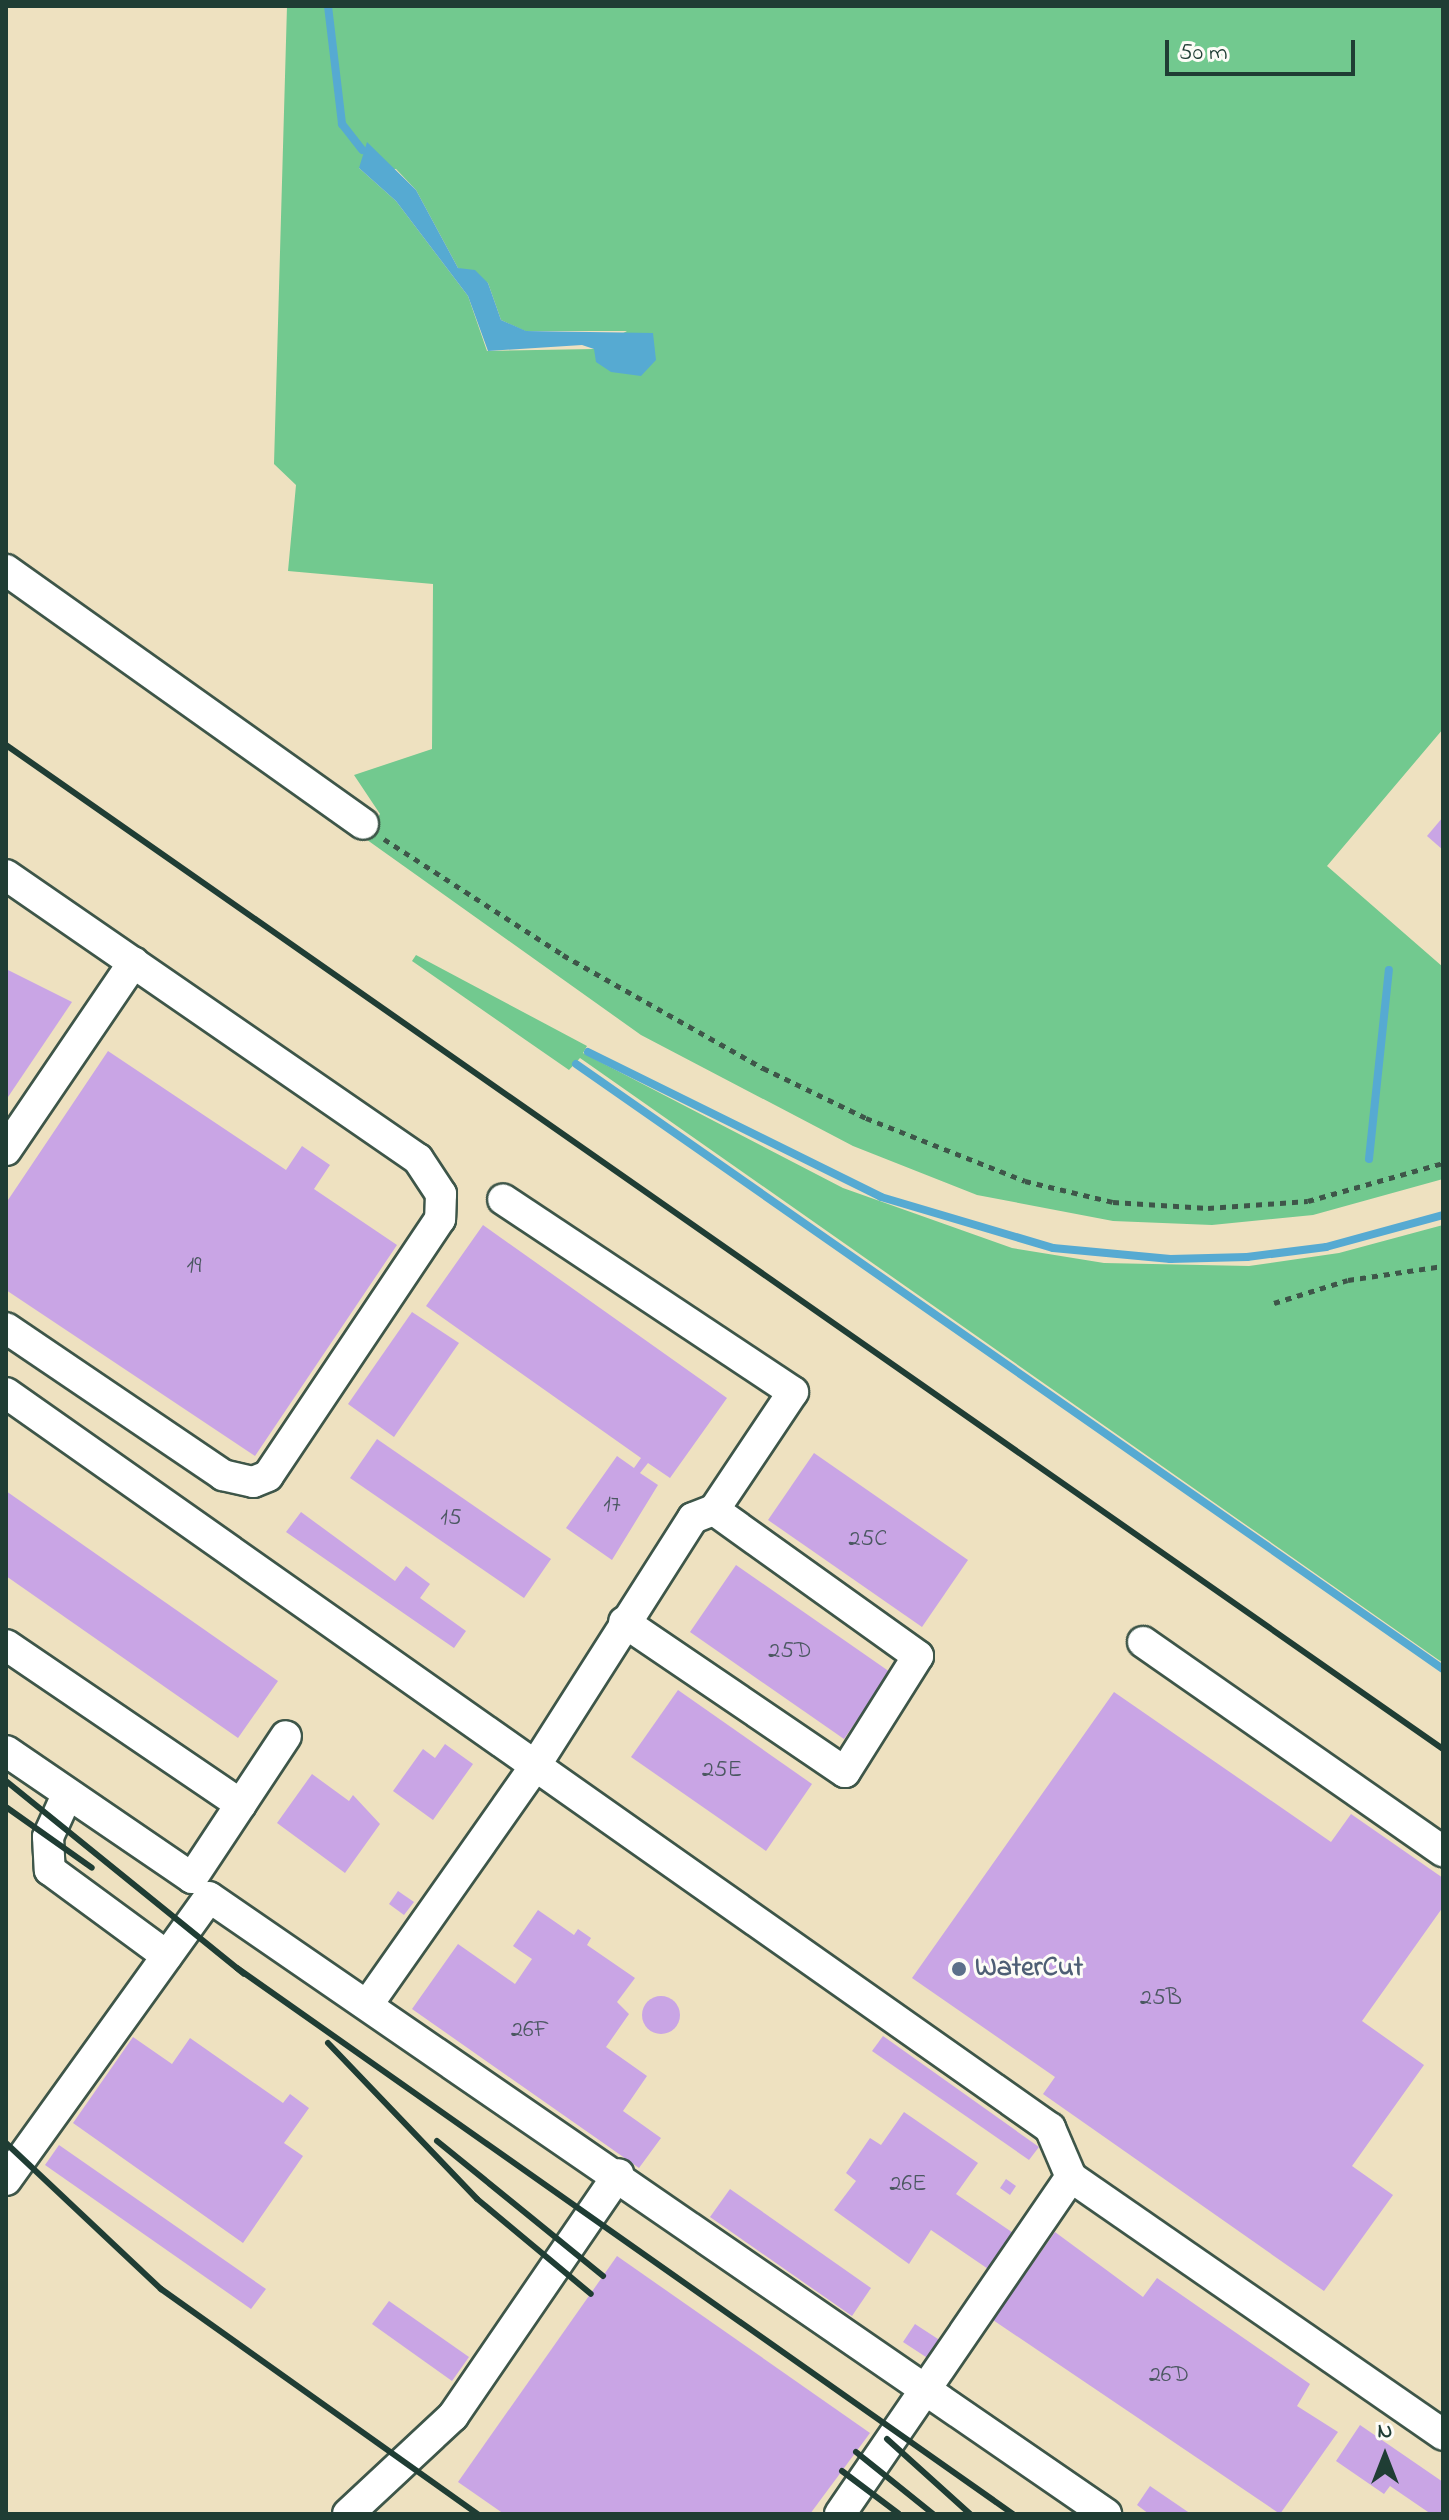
<!DOCTYPE html>
<style>
body{margin:0}
#map{position:relative;width:1449px;height:2520px;overflow:hidden;background:#eee1c0;font-family:"Indie Flower",sans-serif}
div>[style]{position:absolute}
.green>*{inset:0;background:#72c98f}
.water>*{inset:0;background:#56aad2}
.stream>*{height:8px;margin:-4px;padding:0 4px;transform-origin:4px;border-radius:4px;background:#56aad2}
.building>*{inset:0;background:#c9a5e5}
.round{border-radius:50%}
.path>*{height:5px;margin-top:-2.5px;transform-origin:0;background:repeating-linear-gradient(90deg,#3e5649 0 6px,transparent 0 12px)}
.roads{filter:drop-shadow(2px 0 #3e5649) drop-shadow(-2px 0 #3e5649) drop-shadow(0 2px #3e5649) drop-shadow(0 -2px #3e5649)}
.minor>*{height:30px;margin:-15px;padding:0 15px;transform-origin:15px;border-radius:15px;background:#fff}
.rail>*{height:6px;margin:-3px;padding:0 3px;transform-origin:3px;border-radius:3px;background:#1f3d34}
.dots>*{width:22px;height:22px;translate:-50% -50%;box-sizing:border-box;border:4px solid #fdfcf7;border-radius:50%}
span{translate:-50% -50%;white-space:nowrap;text-align:center;line-height:1.15;-webkit-text-stroke:6px #fdfcf7;paint-order:stroke}
.number-label{font-size:24px;color:#4a5760}
.number-label span{-webkit-text-stroke-width:0}
.service-label{font-size:28px;color:#4e5e75;font-weight:700}
.left{translate:0 -50%;text-align:left}
.frame{position:absolute;inset:0;border:8px solid #1f3d34;pointer-events:none}
.north{position:absolute;left:1345px;top:2416px;width:80px;height:80px;-webkit-text-stroke:6px #fdfcf7;paint-order:stroke;rotate:0deg;font-size:22px;font-weight:700;line-height:32px;text-align:center;color:#1f3d34}
.north::after{content:'';display:block;margin:auto;width:28px;height:36px;background:#1f3d34;clip-path:polygon(50% 0,100% 100%,50% 72%,0 100%)}
.scale{position:absolute;left:1165px;top:40px;width:190px;height:36px;box-sizing:border-box;border:4px solid #1f3d34;border-top:0;padding-left:10px;font-size:24px;line-height:28px;white-space:nowrap;color:#1f3d34;-webkit-text-stroke:6px #fdfcf7;paint-order:stroke}
</style>
<div id="map">
<div class="green">
<div style="clip-path:polygon(evenodd,287px 6px,1443px 6px,1443px 729px,1327px 866px,1443px 967px,1443px 1179px,1313px 1215px,1212px 1225px,1113px 1221px,977px 1195px,853px 1146px,641px 1035px,363px 837px,380px 814px,354px 775px,432px 749px,433px 584px,288px 571px,296px 485px,274px 464px,287px 6px,359px 168px,396px 169px,416px 190px,458px 268px,488px 283px,501px 320px,525px 331px,627px 331px,594px 349px,487px 351px,468px 296px,396px 201px,359px 168px)"></div>
<div style="clip-path:polygon(416px 955px,587px 1046px,583px 1053px,843px 1188px,1012px 1248px,1104px 1263px,1249px 1266px,1339px 1253px,1443px 1225px,1443px 1663px,580px 1058px,569px 1070px,412px 961px)"></div>
</div>
<div class="water">
<div style="clip-path:polygon(367px 142px,416px 190px,458px 268px,475px 270px,488px 283px,501px 320px,526px 331px,653px 333px,656px 360px,641px 376px,611px 372px,596px 362px,594px 349px,582px 345px,488px 351px,468px 296px,396px 201px,359px 168px)"></div>
</div>
<div class="stream">
<div style="left:328px;top:6px;width:119px;rotate:83.2deg"></div>
<div style="left:342px;top:124px;width:33px;rotate:52deg"></div>
<div style="left:588px;top:1052px;width:327px;rotate:26.3deg"></div>
<div style="left:881px;top:1197px;width:179px;rotate:16.5deg"></div>
<div style="left:1053px;top:1248px;width:118px;rotate:5.4deg"></div>
<div style="left:1170px;top:1259px;width:77px;rotate:-1.5deg"></div>
<div style="left:1247px;top:1257px;width:80px;rotate:-7.2deg"></div>
<div style="left:1326px;top:1247px;width:121px;rotate:-15.3deg"></div>
<div style="left:576px;top:1064px;width:1057px;rotate:34.91deg"></div>
<div style="left:1369px;top:1159px;width:190px;rotate:-84deg"></div>
</div>
<div class="building">
<div style="clip-path:polygon(1443px 817px,1443px 850px,1427px 836px)"></div>
<div style="clip-path:polygon(6px 969px,72px 1002px,6px 1100px)"></div>
<div style="clip-path:polygon(108px 1051px,286px 1170px,302px 1146px,330px 1165px,314px 1189px,397px 1245px,255px 1456px,6px 1290px,6px 1203px)"></div>
<div style="clip-path:polygon(483px 1225px,727px 1398px,670px 1478px,648px 1463px,640px 1473px,658px 1485px,612px 1560px,566px 1528px,617px 1456px,634px 1468px,641px 1458px,426px 1306px)"></div>
<div style="clip-path:polygon(412px 1312px,459px 1343px,394px 1437px,348px 1404px)"></div>
<div style="clip-path:polygon(377px 1439px,551px 1559px,524px 1598px,350px 1478px)"></div>
<div style="clip-path:polygon(814px 1453px,968px 1560px,922px 1627px,768px 1520px)"></div>
<div style="clip-path:polygon(6px 1491px,278px 1681px,238px 1738px,6px 1576px)"></div>
<div style="clip-path:polygon(301px 1512px,395px 1581px,406px 1566px,430px 1584px,420px 1598px,466px 1631px,454px 1648px,286px 1532px)"></div>
<div style="clip-path:polygon(736px 1565px,890px 1672px,844px 1739px,690px 1632px)"></div>
<div style="clip-path:polygon(678px 1690px,812px 1784px,766px 1851px,631px 1757px)"></div>
<div style="clip-path:polygon(1114px 1692px,1331px 1842px,1351px 1814px,1443px 1878px,1443px 1907px,1362px 2021px,1424px 2065px,1352px 2166px,1393px 2195px,1324px 2291px,1043px 2094px,1055px 2077px,912px 1978px)"></div>
<div style="clip-path:polygon(445px 1744px,473px 1764px,433px 1820px,393px 1791px,423px 1749px,435px 1758px)"></div>
<div style="clip-path:polygon(312px 1774px,349px 1801px,353px 1795px,380px 1824px,345px 1873px,277px 1823px)"></div>
<div style="clip-path:polygon(398px 1891px,414px 1902px,404px 1915px,389px 1904px)"></div>
<div style="clip-path:polygon(538px 1910px,574px 1935px,578px 1929px,591px 1938px,587px 1945px,635px 1978px,617px 2002px,629px 2014px,606px 2047px,647px 2076px,623px 2111px,661px 2138px,639px 2168px,412px 2009px,458px 1944px,515px 1984px,532px 1959px,513px 1946px)"></div>
<div class="round" style="left:642px;top:1996px;width:38px;height:38px"></div>
<div style="clip-path:polygon(883px 2036px,1039px 2147px,1029px 2160px,872px 2051px)"></div>
<div style="clip-path:polygon(133px 2037px,172px 2064px,190px 2038px,283px 2103px,290px 2094px,309px 2108px,284px 2143px,303px 2156px,243px 2243px,73px 2123px)"></div>
<div style="clip-path:polygon(904px 2112px,978px 2163px,956px 2194px,1019px 2237px,994px 2273px,931px 2230px,909px 2264px,834px 2210px,856px 2181px,846px 2173px,870px 2138px,881px 2145px)"></div>
<div style="clip-path:polygon(59px 2145px,266px 2289px,251px 2309px,45px 2165px)"></div>
<div style="clip-path:polygon(1006px 2179px,1016px 2186px,1010px 2195px,1000px 2188px)"></div>
<div style="clip-path:polygon(730px 2189px,871px 2288px,852px 2316px,710px 2217px)"></div>
<div style="clip-path:polygon(1055px 2232px,1143px 2297px,1157px 2278px,1310px 2384px,1297px 2406px,1338px 2432px,1280px 2514px,993px 2320px)"></div>
<div style="clip-path:polygon(617px 2256px,870px 2433px,810px 2514px,504px 2514px,458px 2482px)"></div>
<div style="clip-path:polygon(389px 2301px,469px 2357px,452px 2381px,372px 2324px)"></div>
<div style="clip-path:polygon(915px 2324px,941px 2341px,929px 2359px,903px 2342px)"></div>
<div style="clip-path:polygon(1360px 2425px,1443px 2482px,1443px 2514px,1431px 2514px,1390px 2486px,1384px 2494px,1336px 2461px)"></div>
<div style="clip-path:polygon(1150px 2486px,1191px 2514px,1149px 2514px,1137px 2505px)"></div>
</div>
<div class="path">
<div style="left:384px;top:839px;width:213px;rotate:32.9deg"></div>
<div style="left:563px;top:955px;width:230px;rotate:29.5deg"></div>
<div style="left:763px;top:1068px;width:114px;rotate:25.9deg"></div>
<div style="left:866px;top:1118px;width:171px;rotate:21.6deg"></div>
<div style="left:1025px;top:1181px;width:90px;rotate:13.4deg"></div>
<div style="left:1113px;top:1202px;width:95px;rotate:3.6deg"></div>
<div style="left:1208px;top:1208px;width:100px;rotate:-4deg"></div>
<div style="left:1308px;top:1201px;width:140px;rotate:-15.7deg"></div>
<div style="left:1274px;top:1303px;width:77px;rotate:-17.3deg"></div>
<div style="left:1348px;top:1280px;width:96px;rotate:-8.4deg"></div>
</div>
<div class="roads">
<div class="minor">
<div style="left:6px;top:570px;width:438px;rotate:35.4deg"></div>
<div style="left:6px;top:875px;width:500px;rotate:34.58deg"></div>
<div style="left:418px;top:1159px;width:42px;rotate:56.7deg"></div>
<div style="left:441px;top:1194px;width:25px;rotate:92deg"></div>
<div style="left:440px;top:1219px;width:309px;rotate:123.8deg"></div>
<div style="left:268px;top:1476px;width:16px;rotate:158deg"></div>
<div style="left:253px;top:1482px;width:31px;rotate:-167deg"></div>
<div style="left:223px;top:1475px;width:262px;rotate:-145.9deg"></div>
<div style="left:6px;top:1150px;width:227px;rotate:-55.8deg"></div>
<div style="left:6px;top:1393px;width:1277px;rotate:35.15deg"></div>
<div style="left:1050px;top:2128px;width:53px;rotate:66.8deg"></div>
<div style="left:1071px;top:2177px;width:453px;rotate:34.7deg"></div>
<div style="left:624px;top:1622px;width:267px;rotate:34.2deg"></div>
<div style="left:845px;top:1772px;width:137px;rotate:-57.8deg"></div>
<div style="left:918px;top:1656px;width:251px;rotate:-144.4deg"></div>
<div style="left:1143px;top:1642px;width:366px;rotate:34.9deg"></div>
<div style="left:6px;top:1645px;width:284px;rotate:34.2deg"></div>
<div style="left:6px;top:1751px;width:225px;rotate:34.3deg"></div>
<div style="left:192px;top:1878px;width:170px;rotate:-56.5deg"></div>
<div style="left:67px;top:1795px;width:46px;rotate:114.3deg"></div>
<div style="left:48px;top:1837px;width:33px;rotate:87deg"></div>
<div style="left:50px;top:1870px;width:145px;rotate:36.3deg"></div>
<div style="left:368px;top:2004px;width:291px;rotate:-54.9deg"></div>
<div style="left:535px;top:1766px;width:294px;rotate:-57.5deg"></div>
<div style="left:693px;top:1518px;width:22px;rotate:-21deg"></div>
<div style="left:714px;top:1510px;width:142px;rotate:-56.2deg"></div>
<div style="left:793px;top:1392px;width:348px;rotate:-146.4deg"></div>
<div style="left:6px;top:2180px;width:348px;rotate:-54.3deg"></div>
<div style="left:209px;top:1897px;width:1089px;rotate:34.52deg"></div>
<div style="left:348px;top:2514px;width:144px;rotate:-43deg"></div>
<div style="left:453px;top:2416px;width:293px;rotate:-55.6deg"></div>
<div style="left:840px;top:2514px;width:409px;rotate:-55.6deg"></div>
</div>
</div>
<div class="rail">
<div style="left:6px;top:745px;width:1753px;rotate:34.94deg"></div>
<div style="left:6px;top:1781px;width:306px;rotate:39deg"></div>
<div style="left:6px;top:1807px;width:105px;rotate:35.3deg"></div>
<div style="left:237px;top:1968px;width:949px;rotate:35.13deg"></div>
<div style="left:328px;top:2043px;width:216px;rotate:46.3deg"></div>
<div style="left:477px;top:2199px;width:148px;rotate:39.8deg"></div>
<div style="left:437px;top:2141px;width:214px;rotate:39.1deg"></div>
<div style="left:6px;top:2143px;width:213px;rotate:43.3deg"></div>
<div style="left:161px;top:2289px;width:389px;rotate:35.4deg"></div>
<div style="left:887px;top:2439px;width:112px;rotate:42.1deg"></div>
<div style="left:856px;top:2452px;width:99px;rotate:38.8deg"></div>
<div style="left:842px;top:2471px;width:71px;rotate:37deg"></div>
</div>
<div class="dots">
<div style="left:959px;top:1969px;background:#5c6f8a"></div>
</div>
<div class="number-label">
<span style="left:194px;top:1267px">19</span>
<span style="left:612px;top:1506px">17</span>
<span style="left:451px;top:1519px">15</span>
<span style="left:868px;top:1540px">25C</span>
<span style="left:790px;top:1652px">25D</span>
<span style="left:722px;top:1771px">25E</span>
<span style="left:1161px;top:1999px">25B</span>
<span style="left:530px;top:2031px">26F</span>
<span style="left:908px;top:2185px">26E</span>
<span style="left:1169px;top:2376px">26D</span>
</div>
<div class="service-label">
<span class="left" style="left:975px;top:1969px">WaterCut</span>
</div>
<div class="frame"></div>
<div class="north">N</div>
<div class="scale">50 m</div>
</div>
